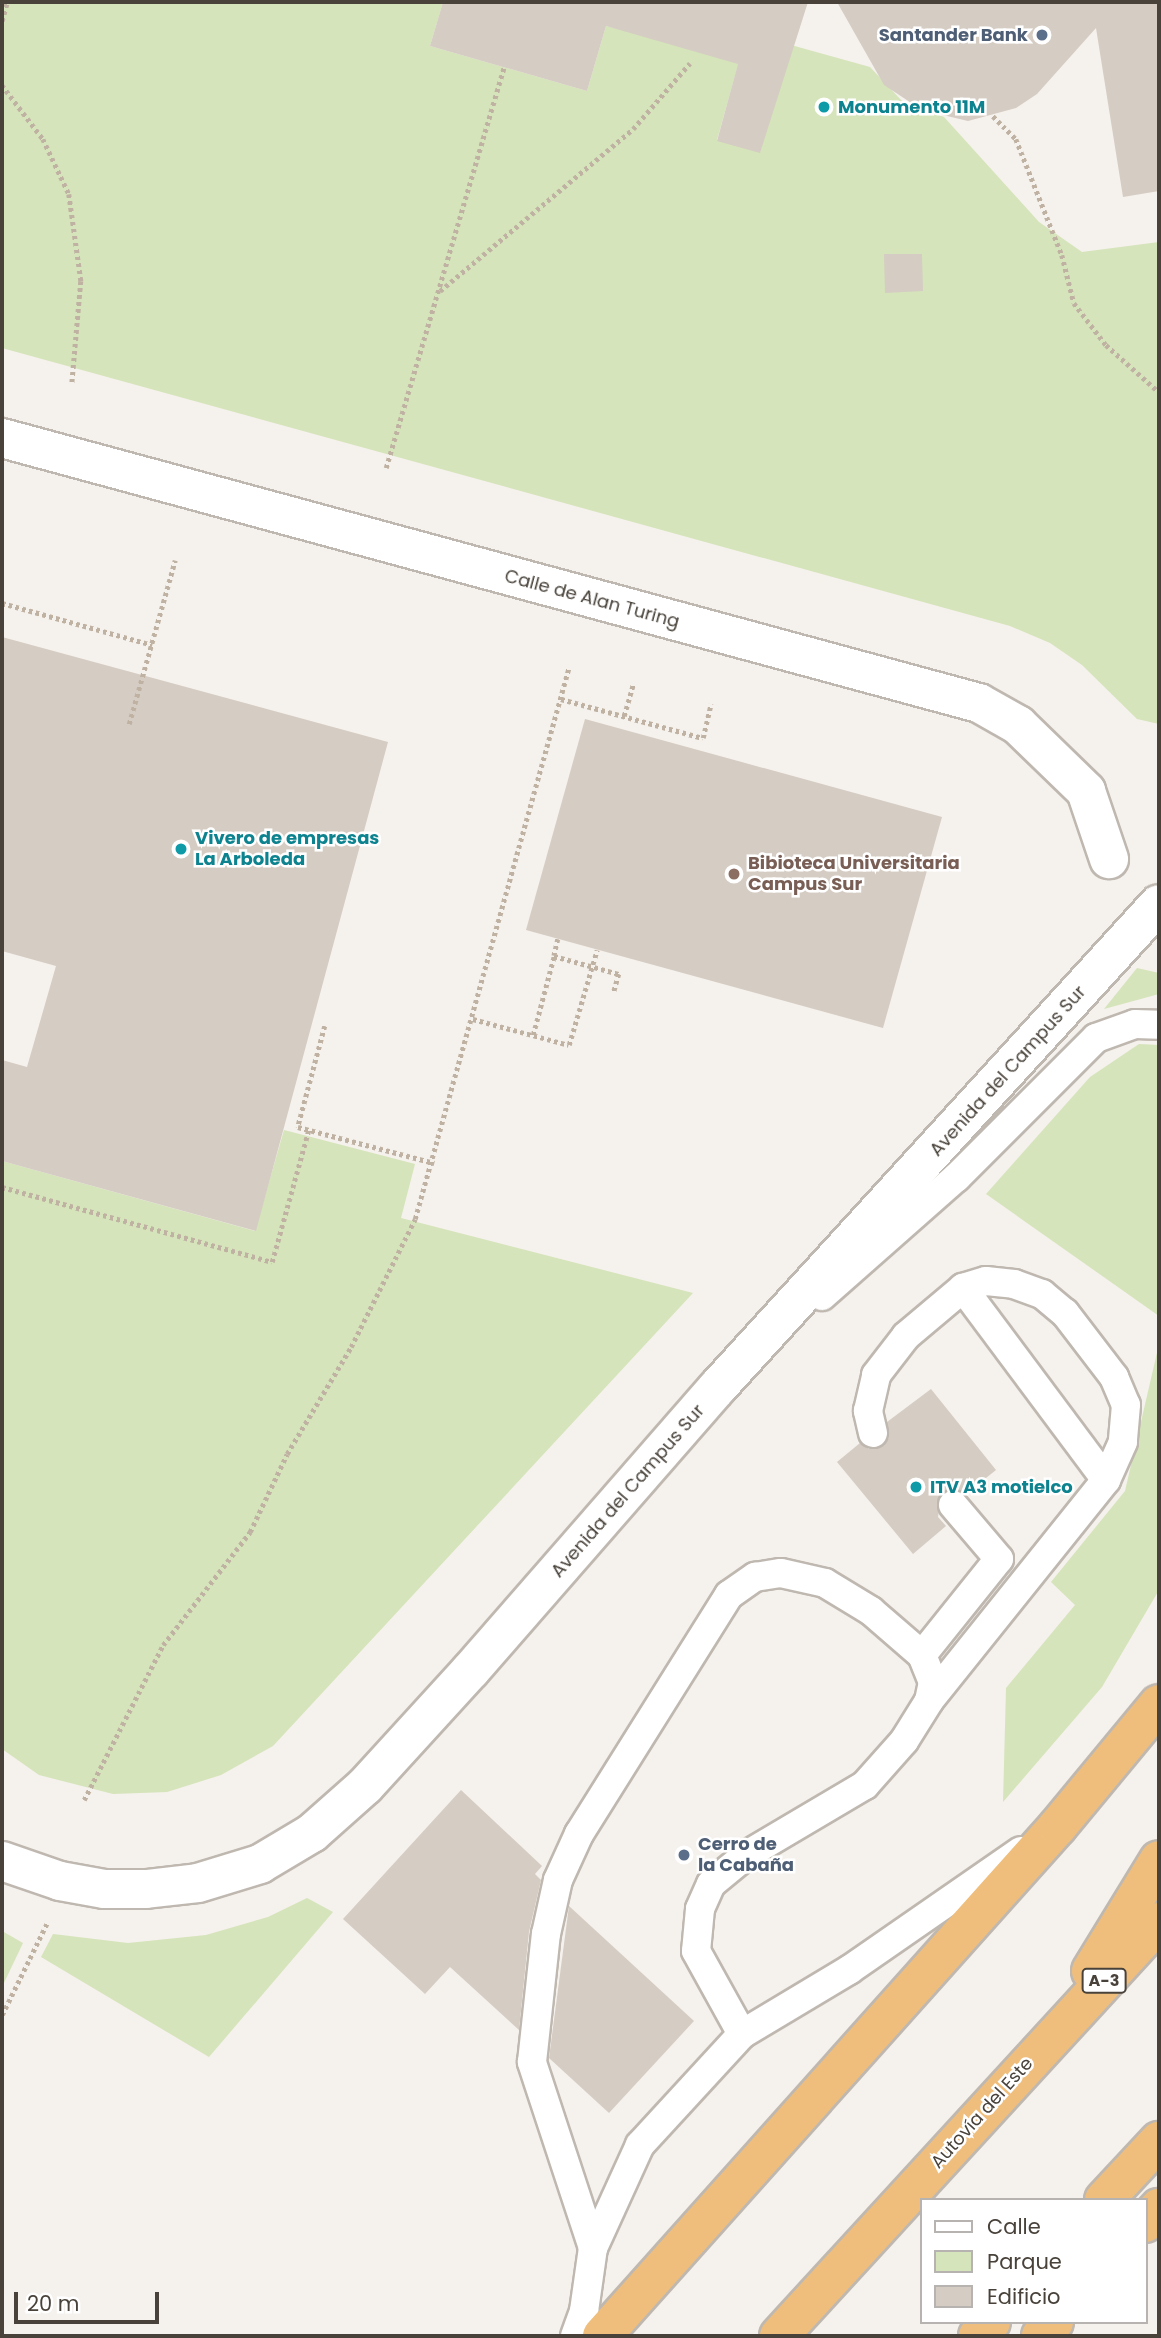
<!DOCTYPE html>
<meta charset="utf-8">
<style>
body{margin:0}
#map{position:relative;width:1161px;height:2338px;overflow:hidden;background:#f5f1ec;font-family:Poppins,sans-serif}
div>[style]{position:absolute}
.green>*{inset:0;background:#d5e4ba}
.building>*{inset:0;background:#d5ccc3}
.path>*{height:4.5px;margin-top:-2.25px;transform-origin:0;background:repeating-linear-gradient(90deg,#c0b2a2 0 3.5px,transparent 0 7px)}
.roads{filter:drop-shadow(2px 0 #bfb8b0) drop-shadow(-2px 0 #bfb8b0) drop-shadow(0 2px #bfb8b0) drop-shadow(0 -2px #bfb8b0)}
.lane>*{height:28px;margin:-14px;padding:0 14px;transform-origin:14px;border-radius:14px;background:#fff}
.street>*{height:38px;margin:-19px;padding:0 19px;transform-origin:19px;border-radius:19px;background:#fff}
.highway>*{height:38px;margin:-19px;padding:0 19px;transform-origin:19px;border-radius:19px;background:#efbe7d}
.path-bridge>*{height:4.5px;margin-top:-2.25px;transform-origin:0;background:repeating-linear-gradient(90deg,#c0b2a2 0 3.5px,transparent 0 7px)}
.dots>*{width:19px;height:19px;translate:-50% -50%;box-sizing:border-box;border:4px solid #fff;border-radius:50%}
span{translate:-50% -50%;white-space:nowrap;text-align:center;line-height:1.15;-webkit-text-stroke:5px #fff;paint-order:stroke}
.shield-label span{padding:2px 5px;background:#fff;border:2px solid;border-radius:5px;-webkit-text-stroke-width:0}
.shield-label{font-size:16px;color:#48423a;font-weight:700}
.service-label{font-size:18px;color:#4e5e75;font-weight:700}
.right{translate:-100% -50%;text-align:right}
.left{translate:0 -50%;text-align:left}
.culture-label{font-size:18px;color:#0d838f;font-weight:700}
.street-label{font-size:18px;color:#48423a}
.education-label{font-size:18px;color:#785e54;font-weight:700}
.frame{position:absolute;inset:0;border:4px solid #48423a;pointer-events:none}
.legend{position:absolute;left:920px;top:2198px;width:228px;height:126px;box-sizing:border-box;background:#fff;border:2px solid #b6b3b0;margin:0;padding:9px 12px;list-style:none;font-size:21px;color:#48423a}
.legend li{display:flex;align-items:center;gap:14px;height:35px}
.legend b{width:35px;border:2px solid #b6b3b0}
.scale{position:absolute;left:14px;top:2292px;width:145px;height:32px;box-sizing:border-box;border:4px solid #48423a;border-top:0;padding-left:9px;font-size:21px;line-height:24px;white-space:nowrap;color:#48423a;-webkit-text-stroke:5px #fff;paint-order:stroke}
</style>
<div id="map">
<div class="green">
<div style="clip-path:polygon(2px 2px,443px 2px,430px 46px,587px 91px,606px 26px,740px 58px,717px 140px,760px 152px,791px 45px,870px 67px,902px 101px,944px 117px,1039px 222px,1082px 252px,1159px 242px,1159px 724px,1137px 719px,1082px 665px,1050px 643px,1010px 626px,2px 348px)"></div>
<div style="clip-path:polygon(1137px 968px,1159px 973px,1159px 994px,1104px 1009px)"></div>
<div style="clip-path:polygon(1139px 1044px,1159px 1045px,1159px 1316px,986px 1194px,1090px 1077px)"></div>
<div style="clip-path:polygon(284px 1130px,415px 1164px,401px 1218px,693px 1293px,273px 1746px,221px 1775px,167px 1792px,113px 1794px,39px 1775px,2px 1749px,2px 1161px,255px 1231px)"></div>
<div style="clip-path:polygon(1159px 1344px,1159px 1590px,1102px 1687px,1003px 1802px,1006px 1688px,1075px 1605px,1051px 1582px,1125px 1491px)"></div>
<div style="clip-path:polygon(307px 1898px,333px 1912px,209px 2057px,41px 1957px,53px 1934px,128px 1943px,206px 1935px,268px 1917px)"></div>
<div style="clip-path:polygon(2px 1931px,23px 1943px,2px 1987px)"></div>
</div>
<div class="building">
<div style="clip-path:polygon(443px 2px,808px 2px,760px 153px,717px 141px,738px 64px,606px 26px,587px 91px,430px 46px)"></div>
<div style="clip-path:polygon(837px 2px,1159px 2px,1159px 191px,1123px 197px,1096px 28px,1037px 94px,1016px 108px,968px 121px,922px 110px,884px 85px)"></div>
<div style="clip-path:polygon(884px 254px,922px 254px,923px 291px,885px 293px)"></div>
<div style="clip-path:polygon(2px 637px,388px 742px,256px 1231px,2px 1161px,2px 1060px,27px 1067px,56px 966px,2px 951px)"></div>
<div style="clip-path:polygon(585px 719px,942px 817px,883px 1028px,526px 930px)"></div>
<div style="clip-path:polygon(931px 1389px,996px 1470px,966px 1494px,951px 1489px,942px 1493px,938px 1517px,946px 1526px,913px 1554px,837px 1462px,860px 1443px,869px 1449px,884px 1446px,889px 1437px,887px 1422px)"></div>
<div style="clip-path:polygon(461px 1790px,542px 1866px,535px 1874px,541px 1880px,529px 1932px,519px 2030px,450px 1967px,425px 1994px,343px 1919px)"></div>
<div style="clip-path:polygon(569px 1906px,694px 2021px,609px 2113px,549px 2058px)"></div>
</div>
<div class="path">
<div style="left:2px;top:21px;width:20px;rotate:-75deg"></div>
<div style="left:2px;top:85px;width:68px;rotate:52.8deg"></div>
<div style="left:43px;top:139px;width:61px;rotate:64.7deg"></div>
<div style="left:69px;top:194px;width:88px;rotate:82.1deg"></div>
<div style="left:81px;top:281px;width:102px;rotate:95deg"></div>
<div style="left:993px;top:116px;width:33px;rotate:45deg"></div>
<div style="left:1016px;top:139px;width:125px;rotate:68.4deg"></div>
<div style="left:1062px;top:255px;width:49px;rotate:76deg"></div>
<div style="left:1074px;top:303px;width:53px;rotate:52.7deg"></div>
<div style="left:1106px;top:345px;width:71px;rotate:41.6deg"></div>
<div style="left:440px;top:291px;width:252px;rotate:-40deg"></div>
<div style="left:633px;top:129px;width:87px;rotate:-49.2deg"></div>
<div style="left:386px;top:468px;width:417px;rotate:-73.6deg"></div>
<div style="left:2px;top:603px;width:156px;rotate:15.6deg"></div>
<div style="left:561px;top:699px;width:147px;rotate:15.4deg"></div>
<div style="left:703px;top:738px;width:35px;rotate:-77deg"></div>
<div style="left:624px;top:716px;width:33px;rotate:-74deg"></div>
<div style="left:129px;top:724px;width:170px;rotate:-74.3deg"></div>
<div style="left:558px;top:939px;width:17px;rotate:103deg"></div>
<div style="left:554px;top:956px;width:67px;rotate:15.5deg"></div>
<div style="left:619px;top:974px;width:19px;rotate:106deg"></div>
<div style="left:473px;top:1019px;width:99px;rotate:15.2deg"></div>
<div style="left:325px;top:1026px;width:105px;rotate:105deg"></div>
<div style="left:298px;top:1127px;width:141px;rotate:14.8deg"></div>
<div style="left:533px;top:1035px;width:82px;rotate:-75.1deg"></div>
<div style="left:2px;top:1187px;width:280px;rotate:15.5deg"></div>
<div style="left:272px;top:1262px;width:138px;rotate:-74.5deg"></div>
<div style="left:84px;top:1800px;width:174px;rotate:-63deg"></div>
<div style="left:163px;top:1645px;width:143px;rotate:-52.4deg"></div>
<div style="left:250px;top:1532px;width:86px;rotate:-64.6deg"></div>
<div style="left:287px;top:1454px;width:125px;rotate:-59.1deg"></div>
<div style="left:351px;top:1347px;width:143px;rotate:-63.4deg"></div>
<div style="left:415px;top:1219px;width:573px;rotate:-74.41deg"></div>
<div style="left:2px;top:2015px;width:102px;rotate:-63.9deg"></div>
</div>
<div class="roads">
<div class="lane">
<div style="left:963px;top:1288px;width:239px;rotate:53.3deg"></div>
<div style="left:822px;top:1296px;width:179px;rotate:-41.4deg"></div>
<div style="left:956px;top:1178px;width:198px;rotate:-45deg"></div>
<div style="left:1096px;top:1038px;width:41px;rotate:-19.7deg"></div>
<div style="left:1135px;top:1024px;width:24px;rotate:2deg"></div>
<div style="left:873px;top:1433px;width:23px;rotate:-103deg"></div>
<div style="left:868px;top:1411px;width:37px;rotate:-77deg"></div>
<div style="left:876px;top:1375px;width:49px;rotate:-52.4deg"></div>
<div style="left:906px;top:1336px;width:75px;rotate:-40.1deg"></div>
<div style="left:963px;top:1288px;width:24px;rotate:-17deg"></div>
<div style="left:986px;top:1281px;width:28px;rotate:6deg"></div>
<div style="left:1014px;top:1284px;width:30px;rotate:20deg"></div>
<div style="left:1042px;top:1294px;width:30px;rotate:40deg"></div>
<div style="left:1065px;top:1313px;width:81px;rotate:52.6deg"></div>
<div style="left:1114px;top:1377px;width:30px;rotate:67deg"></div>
<div style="left:1126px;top:1405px;width:37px;rotate:95deg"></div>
<div style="left:1123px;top:1442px;width:42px;rotate:114.1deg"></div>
<div style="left:1106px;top:1480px;width:283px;rotate:128.7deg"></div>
<div style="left:922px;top:1655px;width:123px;rotate:-51.3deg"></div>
<div style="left:999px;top:1559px;width:71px;rotate:-130.4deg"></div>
<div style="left:593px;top:2248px;width:196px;rotate:-108.2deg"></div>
<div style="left:532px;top:2062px;width:129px;rotate:-83.8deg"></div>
<div style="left:546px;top:1934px;width:55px;rotate:-77.5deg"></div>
<div style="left:558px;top:1880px;width:51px;rotate:-65.5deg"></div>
<div style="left:579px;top:1834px;width:282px;rotate:-57.9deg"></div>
<div style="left:729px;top:1595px;width:32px;rotate:-35deg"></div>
<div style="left:755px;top:1577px;width:26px;rotate:-9deg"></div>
<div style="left:781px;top:1573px;width:45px;rotate:12.8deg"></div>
<div style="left:825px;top:1583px;width:54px;rotate:31.3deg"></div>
<div style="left:871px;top:1611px;width:67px;rotate:40.8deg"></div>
<div style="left:922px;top:1655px;width:29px;rotate:68deg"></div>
<div style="left:933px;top:1682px;width:19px;rotate:102deg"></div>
<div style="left:929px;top:1701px;width:47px;rotate:122deg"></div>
<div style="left:904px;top:1741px;width:59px;rotate:131.6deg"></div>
<div style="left:865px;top:1785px;width:139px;rotate:149.4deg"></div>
<div style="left:745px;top:1856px;width:44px;rotate:140.5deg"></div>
<div style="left:711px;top:1884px;width:27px;rotate:114deg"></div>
<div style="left:700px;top:1909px;width:42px;rotate:95.4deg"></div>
<div style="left:696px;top:1951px;width:95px;rotate:61deg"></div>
<div style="left:575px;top:2336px;width:27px;rotate:-70deg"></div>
<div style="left:584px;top:2311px;width:64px;rotate:-81.9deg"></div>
<div style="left:593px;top:2248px;width:113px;rotate:-65.5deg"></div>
<div style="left:640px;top:2145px;width:151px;rotate:-47.4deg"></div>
<div style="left:742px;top:2034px;width:125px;rotate:-30.9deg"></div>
<div style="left:849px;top:1970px;width:209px;rotate:-34.7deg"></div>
</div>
<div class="street">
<div style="left:2px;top:438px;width:1012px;rotate:15.18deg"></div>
<div style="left:979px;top:703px;width:45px;rotate:29.4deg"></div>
<div style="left:1018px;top:725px;width:95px;rotate:44.1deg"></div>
<div style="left:1086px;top:791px;width:72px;rotate:71.3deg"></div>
<div style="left:2px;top:1861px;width:61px;rotate:19deg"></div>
<div style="left:60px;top:1881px;width:45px;rotate:10.3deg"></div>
<div style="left:104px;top:1889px;width:42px"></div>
<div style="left:146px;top:1889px;width:52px;rotate:-6.6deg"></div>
<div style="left:198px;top:1883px;width:65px;rotate:-17deg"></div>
<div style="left:260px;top:1864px;width:61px;rotate:-30.8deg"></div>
<div style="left:312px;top:1833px;width:71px;rotate:-41.6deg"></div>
<div style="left:365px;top:1786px;width:157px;rotate:-47.6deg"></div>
<div style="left:471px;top:1670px;width:374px;rotate:-48.9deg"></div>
<div style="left:717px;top:1388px;width:655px;rotate:-47.6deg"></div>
</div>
<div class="highway">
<div style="left:1091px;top:1971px;width:130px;rotate:-58.5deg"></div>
<div style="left:1104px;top:2200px;width:81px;rotate:-47deg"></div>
<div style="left:1145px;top:2223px;width:21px;rotate:-47deg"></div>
<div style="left:602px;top:2336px;width:684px;rotate:-48.2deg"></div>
<div style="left:1058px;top:1826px;width:158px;rotate:-50.4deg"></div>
<div style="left:779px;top:2336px;width:562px;rotate:-47.45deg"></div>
<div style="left:978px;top:2336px;width:19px;rotate:-47deg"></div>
<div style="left:1041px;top:2336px;width:19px;rotate:-47deg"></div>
</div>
</div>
<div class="path-bridge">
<div style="left:569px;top:1045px;width:99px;rotate:-73.6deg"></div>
</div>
<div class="dots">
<div style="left:1042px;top:35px;background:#5c6f8a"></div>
<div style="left:824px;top:107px;background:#0f9aa8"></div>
<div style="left:181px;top:849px;background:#0f9aa8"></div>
<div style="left:734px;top:874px;background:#8d6e63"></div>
<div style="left:916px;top:1487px;background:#0f9aa8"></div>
<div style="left:684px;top:1855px;background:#5c6f8a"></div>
</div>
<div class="shield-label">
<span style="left:1104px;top:1981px">A-3</span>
</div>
<div class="service-label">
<span class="right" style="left:1028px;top:35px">Santander Bank</span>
<span class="left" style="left:698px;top:1855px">Cerro de<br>la Cabaña</span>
</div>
<div class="culture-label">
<span class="left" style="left:838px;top:107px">Monumento 11M</span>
<span class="left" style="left:195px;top:849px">Vivero de empresas<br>La Arboleda</span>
<span class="left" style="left:930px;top:1487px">ITV A3 motielco</span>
</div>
<div class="street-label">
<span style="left:592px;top:599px;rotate:15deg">Calle de Alan Turing</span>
<span style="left:1008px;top:1071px;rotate:-48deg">Avenida del Campus Sur</span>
<span style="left:628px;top:1491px;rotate:-49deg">Avenida del Campus Sur</span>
<span style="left:982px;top:2113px;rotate:-48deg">Autovía del Este</span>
</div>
<div class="education-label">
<span class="left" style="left:748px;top:874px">Bibioteca Universitaria<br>Campus Sur</span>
</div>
<div class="frame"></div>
<ul class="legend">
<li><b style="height:9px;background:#fff"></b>Calle</li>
<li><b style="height:19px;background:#d5e4ba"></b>Parque</li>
<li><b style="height:19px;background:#d5ccc3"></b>Edificio</li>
</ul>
<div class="scale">20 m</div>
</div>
